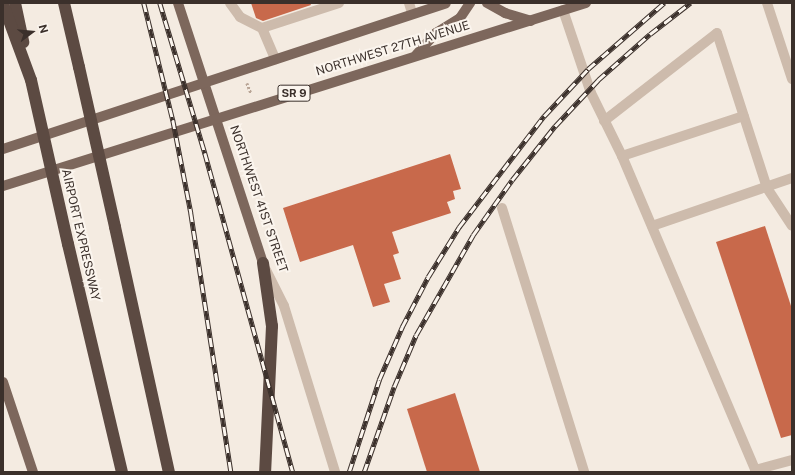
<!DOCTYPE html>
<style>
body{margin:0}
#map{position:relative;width:795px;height:475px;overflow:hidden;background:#f4ebe1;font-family:"Public Sans",sans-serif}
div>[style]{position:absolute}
.building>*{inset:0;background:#c8694b}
.path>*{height:2.5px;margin-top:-1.25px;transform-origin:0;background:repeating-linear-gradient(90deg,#b9a596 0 2px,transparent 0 4px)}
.minor>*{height:10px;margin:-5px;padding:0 5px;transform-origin:5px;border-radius:5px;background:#cdbbac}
.major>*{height:10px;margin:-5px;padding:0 5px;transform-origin:5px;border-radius:5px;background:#7d675c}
.highway>*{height:12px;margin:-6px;padding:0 6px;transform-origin:6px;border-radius:6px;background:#5c4a42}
.rail>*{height:4.5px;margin-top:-2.25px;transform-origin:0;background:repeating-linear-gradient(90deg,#fbf5ee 0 9px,#3b302b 0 18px);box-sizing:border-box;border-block:1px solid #3b302b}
.highway-bridge>*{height:12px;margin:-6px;padding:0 6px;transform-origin:6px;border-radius:6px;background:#5c4a42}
span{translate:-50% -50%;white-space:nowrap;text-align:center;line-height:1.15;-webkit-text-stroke:4px #fbf5ee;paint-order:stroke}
.shield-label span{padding:1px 3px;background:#fbf5ee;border:1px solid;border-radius:3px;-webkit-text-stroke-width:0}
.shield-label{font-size:11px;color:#3b302b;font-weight:700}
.street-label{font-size:12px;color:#3b302b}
.frame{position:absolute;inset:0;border:4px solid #3b302b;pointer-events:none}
.north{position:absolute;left:12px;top:12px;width:40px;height:40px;-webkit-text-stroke:3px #fbf5ee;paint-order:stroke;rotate:74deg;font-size:11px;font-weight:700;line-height:16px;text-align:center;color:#3b302b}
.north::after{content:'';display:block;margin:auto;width:14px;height:18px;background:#3b302b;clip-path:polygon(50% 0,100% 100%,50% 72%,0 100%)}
</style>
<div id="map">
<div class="building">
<div style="clip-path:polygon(251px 3px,310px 3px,311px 5px,263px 21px,256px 18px)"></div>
<div style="clip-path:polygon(450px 154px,461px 189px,453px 191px,455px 199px,447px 202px,451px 213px,392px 232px,399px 253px,393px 255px,401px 279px,384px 284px,390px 302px,373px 307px,353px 245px,300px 262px,283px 208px)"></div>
<div style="clip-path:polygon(765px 226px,792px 309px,792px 435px,781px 438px,716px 242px)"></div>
<div style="clip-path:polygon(455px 393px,480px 472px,427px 472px,407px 409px)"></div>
</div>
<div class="path">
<div style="left:247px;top:83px;width:11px;rotate:68deg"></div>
</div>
<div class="minor">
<div style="left:230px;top:3px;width:17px;rotate:54deg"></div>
<div style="left:240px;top:17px;width:25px;rotate:27deg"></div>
<div style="left:262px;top:28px;width:34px;rotate:67deg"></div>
<div style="left:409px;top:3px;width:10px;rotate:73deg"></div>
<div style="left:767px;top:3px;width:80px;rotate:71.8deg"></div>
<div style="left:563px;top:10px;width:88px;rotate:71.4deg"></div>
<div style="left:591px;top:93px;width:70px;rotate:63.8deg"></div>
<div style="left:622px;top:156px;width:341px;rotate:67deg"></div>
<div style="left:755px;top:470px;width:38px;rotate:-15deg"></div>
<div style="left:262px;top:28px;width:81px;rotate:-18deg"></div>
<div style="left:604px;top:121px;width:143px;rotate:-37.9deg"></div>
<div style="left:717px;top:33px;width:163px;rotate:72.1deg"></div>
<div style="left:767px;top:188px;width:45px;rotate:56.7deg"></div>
<div style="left:622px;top:156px;width:128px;rotate:-18.2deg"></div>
<div style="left:502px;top:208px;width:276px;rotate:72.7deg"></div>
<div style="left:652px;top:226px;width:148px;rotate:-18.9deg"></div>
<div style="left:266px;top:270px;width:40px;rotate:63.4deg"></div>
<div style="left:284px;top:306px;width:174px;rotate:72.9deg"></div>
</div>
<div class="major">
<div style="left:178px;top:3px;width:274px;rotate:71.9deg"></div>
<div style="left:487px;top:3px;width:21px;rotate:29deg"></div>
<div style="left:505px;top:13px;width:27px;rotate:17deg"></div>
<div style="left:416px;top:55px;width:30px;rotate:-48deg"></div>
<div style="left:436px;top:33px;width:28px;rotate:-32deg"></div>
<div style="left:460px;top:18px;width:18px;rotate:-56deg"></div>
<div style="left:3px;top:149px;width:466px;rotate:-18.2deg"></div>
<div style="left:3px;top:186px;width:611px;rotate:-17.43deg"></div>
<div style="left:3px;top:382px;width:95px;rotate:71.6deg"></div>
</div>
<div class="highway">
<div style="left:15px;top:3px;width:40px;rotate:78deg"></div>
<div style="left:64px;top:3px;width:66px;rotate:76.8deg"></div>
<div style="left:3px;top:4px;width:81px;rotate:69.8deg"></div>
<div style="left:115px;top:227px;width:251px;rotate:77.6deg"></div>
<div style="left:68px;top:244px;width:234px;rotate:76.7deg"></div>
<div style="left:263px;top:263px;width:64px;rotate:81.9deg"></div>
<div style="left:272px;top:326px;width:146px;rotate:92.7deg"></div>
</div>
<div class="rail">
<div style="left:144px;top:3px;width:121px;rotate:76.1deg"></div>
<div style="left:173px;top:120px;width:95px;rotate:79deg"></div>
<div style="left:191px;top:213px;width:262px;rotate:81.2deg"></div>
<div style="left:160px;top:3px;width:157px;rotate:73.3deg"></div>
<div style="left:205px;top:153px;width:331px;rotate:74.6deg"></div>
<div style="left:349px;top:472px;width:97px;rotate:-71.9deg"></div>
<div style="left:379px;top:380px;width:58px;rotate:-66.5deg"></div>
<div style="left:402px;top:327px;width:56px;rotate:-62.5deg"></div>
<div style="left:428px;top:277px;width:59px;rotate:-58.2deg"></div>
<div style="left:459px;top:227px;width:140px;rotate:-52.6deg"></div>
<div style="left:544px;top:116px;width:64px;rotate:-46.9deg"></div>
<div style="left:588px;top:69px;width:101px;rotate:-41deg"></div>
<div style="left:364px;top:472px;width:90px;rotate:-70.6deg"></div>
<div style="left:394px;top:387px;width:56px;rotate:-67.1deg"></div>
<div style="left:416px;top:335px;width:115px;rotate:-60.3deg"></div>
<div style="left:473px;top:235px;width:67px;rotate:-54.7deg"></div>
<div style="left:512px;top:180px;width:69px;rotate:-51.5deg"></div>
<div style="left:555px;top:126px;width:63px;rotate:-46.9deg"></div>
<div style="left:598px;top:80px;width:69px;rotate:-41.5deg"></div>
<div style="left:650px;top:34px;width:51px;rotate:-37.8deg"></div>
</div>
<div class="highway-bridge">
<div style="left:79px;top:67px;width:164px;rotate:77.3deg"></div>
<div style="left:31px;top:80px;width:168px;rotate:77.3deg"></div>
</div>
<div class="shield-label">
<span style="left:294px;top:93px">SR 9</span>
</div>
<div class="street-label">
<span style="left:393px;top:49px;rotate:-17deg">NORTHWEST 27TH AVENUE</span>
<span style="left:258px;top:199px;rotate:71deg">NORTHWEST 41ST STREET</span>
<span style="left:80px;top:235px;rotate:77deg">AIRPORT EXPRESSWAY</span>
</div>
<div class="frame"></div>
<div class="north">N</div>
</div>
